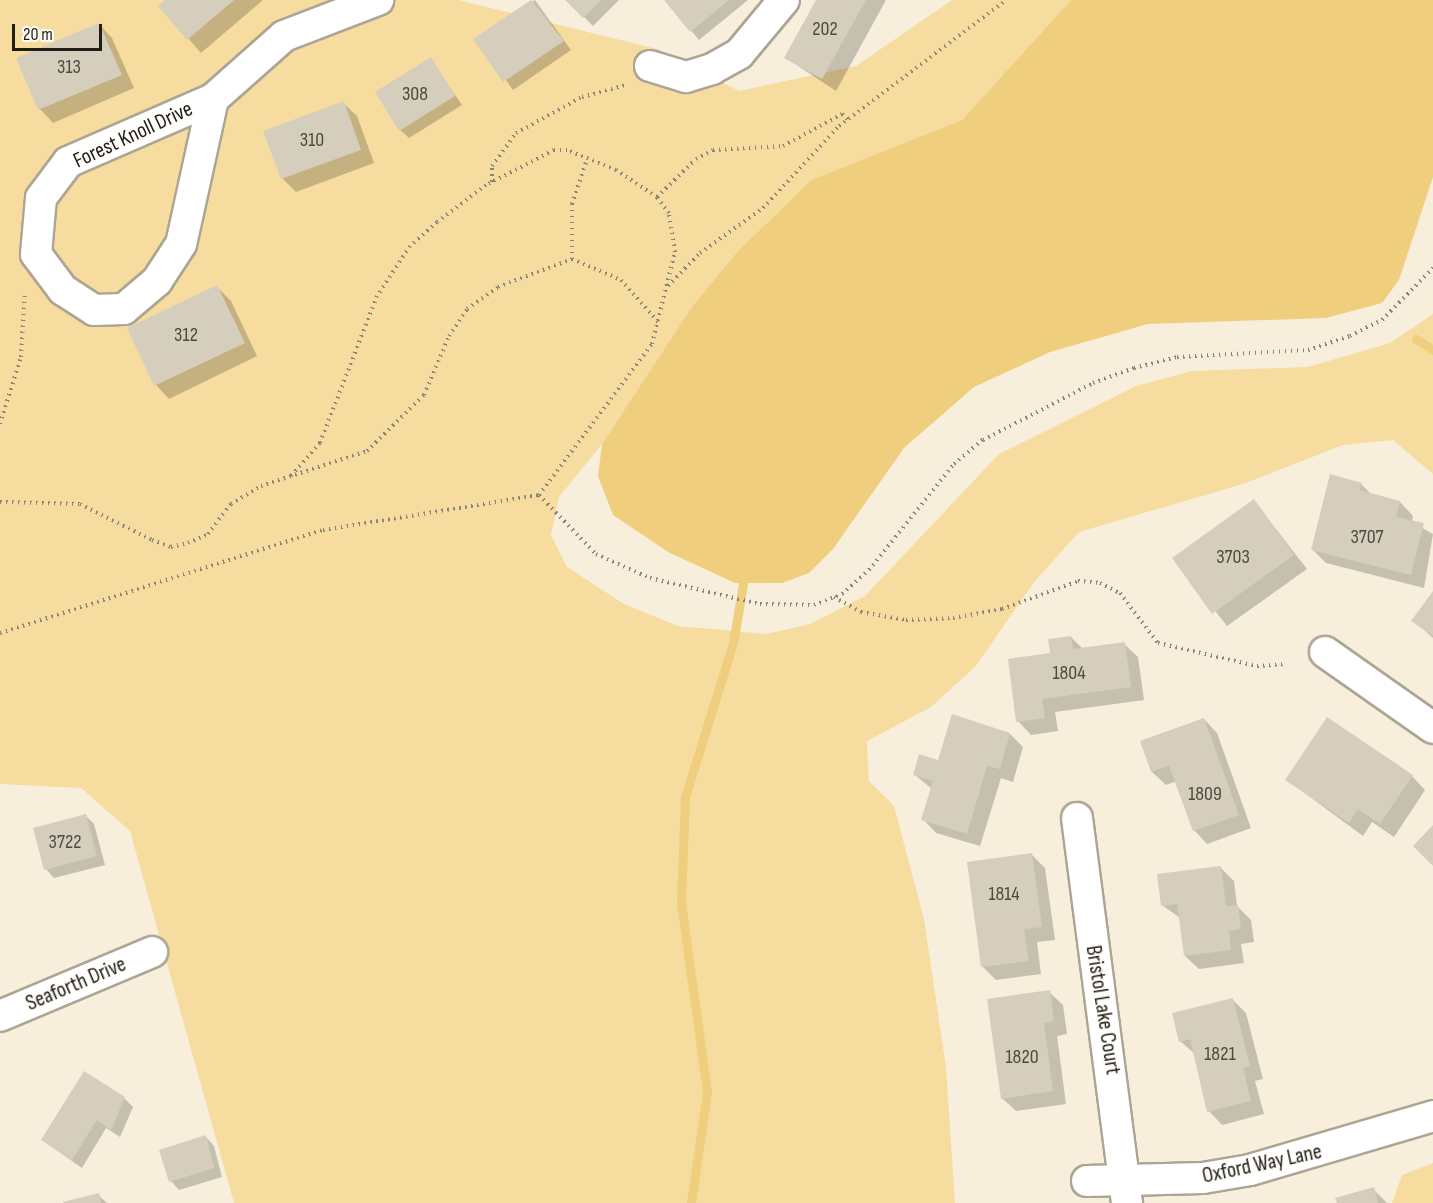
<!DOCTYPE html>
<style>
body{margin:0}
#map{position:relative;width:1433px;height:1203px;overflow:hidden;background:#f7efdc;font-family:"Sofia Sans Condensed",sans-serif}
div>[style]{position:absolute}
.green>*{inset:0;background:#f7dc9f}
.water>*{inset:0;background:#efce7e}
.shadow>*{inset:0;background:#0003}
.stream>*{height:9px;margin:-4.5px;padding:0 4.5px;transform-origin:4.5px;border-radius:4.5px;background:#efce7e}
.building>*{inset:0;background:#d6cebc}
.path>*{height:4px;margin-top:-2px;transform-origin:0;background:repeating-linear-gradient(90deg,#8a8578 0 1.5px,transparent 0 6px)}
.roads{filter:drop-shadow(2px 0 #ada593) drop-shadow(-2px 0 #ada593) drop-shadow(0 2px #ada593) drop-shadow(0 -2px #ada593)}
.street>*{height:30px;margin:-15px;padding:0 15px;transform-origin:15px;border-radius:15px;background:#fff}
span{translate:-50% -50%;white-space:nowrap;text-align:center;line-height:1.15;-webkit-text-stroke:4.5px #fefdf9;paint-order:stroke}
.number-label{font-size:20px;color:#4e4940}
.number-label span{-webkit-text-stroke-width:0}
.street-label{font-size:22px;color:#201d16}
.scale{position:absolute;left:12px;top:24px;width:90px;height:27px;box-sizing:border-box;border:3px solid #201d16;border-top:0;padding-left:8px;font-size:18px;line-height:21px;white-space:nowrap;color:#201d16;-webkit-text-stroke:4px #fefdf9;paint-order:stroke}
</style>
<div id="map">
<div class="green">
<div style="clip-path:polygon(0 0,458px 0,657px 49px,739px 91px,856px 66px,952px 0,1071px 0,962px 120px,811px 180px,737px 252px,691px 308px,602px 444px,559px 497px,551px 535px,567px 567px,624px 604px,678px 626px,766px 634px,810px 624px,865px 596px,999px 454px,1136px 386px,1192px 371px,1308px 367px,1390px 343px,1433px 314px,1433px 474px,1393px 440px,1343px 445px,1243px 484px,1079px 532px,1035px 581px,975px 667px,931px 707px,867px 741px,869px 781px,894px 806px,924px 919px,946px 1067px,955px 1203px,234px 1203px,130px 831px,81px 788px,0 784px)"></div>
<div style="clip-path:polygon(1433px 1163px,1433px 1203px,1392px 1203px,1402px 1175px)"></div>
</div>
<div class="water">
<div style="clip-path:polygon(1071px 0,1433px 0,1433px 177px,1399px 280px,1382px 303px,1326px 318px,1148px 324px,1050px 352px,974px 387px,904px 448px,833px 549px,809px 573px,782px 583px,735px 583px,668px 552px,613px 515px,598px 476px,602px 444px,691px 308px,737px 252px,811px 180px,962px 120px)"></div>
</div>
<div class="shadow">
<div style="clip-path:polygon(167px 0,263px 0,201px 53px,160px 6px)"></div>
<div style="clip-path:polygon(535px 0,571px 50px,513px 90px,476px 39px)"></div>
<div style="clip-path:polygon(567px 0,619px 0,593px 26px)"></div>
<div style="clip-path:polygon(666px 0,748px 0,699px 40px)"></div>
<div style="clip-path:polygon(818px 0,886px 0,836px 91px,786px 58px)"></div>
<div style="clip-path:polygon(99px 24px,112px 38px,134px 88px,53px 123px,40px 109px,18px 59px)"></div>
<div style="clip-path:polygon(430px 59px,462px 105px,409px 138px,400px 130px)"></div>
<div style="clip-path:polygon(343px 103px,357px 116px,374px 163px,296px 192px,282px 178px)"></div>
<div style="clip-path:polygon(217px 287px,231px 301px,257px 356px,169px 399px,156px 385px)"></div>
<div style="clip-path:polygon(1361px 484px,1372px 495px,1400px 502px,1413px 516px,1412px 522px,1433px 534px,1424px 588px,1326px 563px,1312px 549px)"></div>
<div style="clip-path:polygon(1254px 501px,1307px 569px,1227px 626px,1174px 558px)"></div>
<div style="clip-path:polygon(1433px 593px,1433px 638px,1413px 620px)"></div>
<div style="clip-path:polygon(1071px 637px,1083px 649px,1124px 644px,1138px 657px,1144px 700px,1055px 712px,1058px 731px,1031px 735px,1018px 721px,1052px 655px)"></div>
<div style="clip-path:polygon(1204px 719px,1217px 733px,1251px 828px,1207px 844px,1194px 830px,1177px 781px,1166px 785px,1152px 772px)"></div>
<div style="clip-path:polygon(1010px 734px,1023px 747px,1013px 782px,1001px 778px,980px 846px,936px 833px,923px 819px,932px 789px,915px 775px)"></div>
<div style="clip-path:polygon(1412px 776px,1425px 790px,1394px 837px,1372px 822px,1363px 836px,1287px 780px)"></div>
<div style="clip-path:polygon(85px 815px,94px 824px,105px 865px,54px 878px,46px 869px)"></div>
<div style="clip-path:polygon(1031px 854px,1045px 868px,1055px 940px,1037px 942px,1041px 974px,996px 980px,983px 967px)"></div>
<div style="clip-path:polygon(1220px 867px,1234px 881px,1237px 906px,1251px 920px,1254px 942px,1241px 944px,1244px 963px,1199px 969px,1185px 956px,1180px 918px,1162px 905px)"></div>
<div style="clip-path:polygon(1049px 992px,1063px 1005px,1067px 1034px,1057px 1036px,1066px 1104px,1016px 1111px,1002px 1098px)"></div>
<div style="clip-path:polygon(1233px 1000px,1246px 1013px,1263px 1079px,1255px 1081px,1264px 1114px,1222px 1125px,1209px 1111px,1195px 1054px,1180px 1041px)"></div>
<div style="clip-path:polygon(124px 1098px,133px 1107px,120px 1137px,106px 1128px,82px 1168px,42px 1140px)"></div>
<div style="clip-path:polygon(206px 1137px,214px 1146px,222px 1177px,179px 1190px,171px 1181px)"></div>
<div style="clip-path:polygon(1373px 1189px,1387px 1203px,1338px 1203px)"></div>
<div style="clip-path:polygon(98px 1195px,107px 1203px,67px 1203px)"></div>
</div>
<div class="stream">
<div style="left:1416px;top:339px;width:20px;rotate:33deg"></div>
<div style="left:691px;top:1203px;width:112px;rotate:-81.8deg"></div>
<div style="left:707px;top:1092px;width:192px;rotate:-97.8deg"></div>
<div style="left:681px;top:902px;width:105px;rotate:-87.8deg"></div>
<div style="left:685px;top:797px;width:161px;rotate:-72.7deg"></div>
<div style="left:733px;top:643px;width:72px;rotate:-80.4deg"></div>
</div>
<div class="building">
<div style="clip-path:polygon(165px 0,234px 0,187px 40px,158px 6px)"></div>
<div style="clip-path:polygon(531px 0,564px 41px,503px 82px,473px 39px)"></div>
<div style="clip-path:polygon(565px 0,601px 0,583px 18px)"></div>
<div style="clip-path:polygon(664px 0,729px 0,690px 32px)"></div>
<div style="clip-path:polygon(816px 0,866px 0,822px 79px,784px 58px)"></div>
<div style="clip-path:polygon(99px 23px,122px 75px,38px 110px,16px 58px)"></div>
<div style="clip-path:polygon(431px 57px,455px 96px,399px 131px,375px 92px)"></div>
<div style="clip-path:polygon(344px 101px,361px 150px,281px 179px,263px 131px)"></div>
<div style="clip-path:polygon(217px 285px,245px 343px,154px 386px,127px 328px)"></div>
<div style="clip-path:polygon(1330px 474px,1362px 483px,1360px 490px,1400px 501px,1396px 517px,1424px 523px,1411px 575px,1311px 550px)"></div>
<div style="clip-path:polygon(1254px 499px,1294px 555px,1212px 614px,1172px 558px)"></div>
<div style="clip-path:polygon(1433px 591px,1433px 636px,1411px 621px)"></div>
<div style="clip-path:polygon(1071px 636px,1073px 649px,1125px 642px,1131px 687px,1042px 699px,1045px 718px,1016px 722px,1008px 659px,1050px 653px,1048px 639px)"></div>
<div style="clip-path:polygon(952px 714px,1010px 733px,1000px 769px,987px 766px,967px 834px,921px 820px,933px 781px,913px 775px,919px 754px,938px 760px)"></div>
<div style="clip-path:polygon(1327px 717px,1413px 775px,1380px 824px,1358px 809px,1349px 823px,1285px 780px)"></div>
<div style="clip-path:polygon(1204px 718px,1239px 815px,1193px 831px,1169px 766px,1151px 772px,1140px 741px)"></div>
<div style="clip-path:polygon(86px 814px,97px 856px,44px 870px,33px 828px)"></div>
<div style="clip-path:polygon(1433px 825px,1433px 866px,1413px 846px)"></div>
<div style="clip-path:polygon(1032px 853px,1042px 927px,1024px 929px,1029px 961px,981px 967px,967px 862px)"></div>
<div style="clip-path:polygon(1221px 866px,1226px 906px,1238px 905px,1241px 929px,1229px 931px,1231px 950px,1184px 956px,1177px 904px,1161px 906px,1157px 874px)"></div>
<div style="clip-path:polygon(1050px 990px,1054px 1021px,1044px 1023px,1053px 1091px,1001px 1099px,987px 999px)"></div>
<div style="clip-path:polygon(1233px 998px,1250px 1066px,1243px 1068px,1251px 1101px,1207px 1112px,1190px 1039px,1179px 1042px,1172px 1013px)"></div>
<div style="clip-path:polygon(84px 1071px,125px 1097px,111px 1130px,97px 1120px,72px 1160px,41px 1140px)"></div>
<div style="clip-path:polygon(206px 1135px,214px 1168px,169px 1182px,159px 1150px)"></div>
<div style="clip-path:polygon(1374px 1187px,1378px 1203px,1337px 1203px,1335px 1198px)"></div>
<div style="clip-path:polygon(99px 1193px,101px 1203px,64px 1203px,63px 1202px)"></div>
</div>
<div class="path">
<div style="left:492px;top:182px;width:16px;rotate:-90deg"></div>
<div style="left:492px;top:166px;width:41px;rotate:-54deg"></div>
<div style="left:516px;top:133px;width:75px;rotate:-28.6deg"></div>
<div style="left:582px;top:97px;width:46px;rotate:-15.3deg"></div>
<div style="left:657px;top:197px;width:54px;rotate:-44.3deg"></div>
<div style="left:696px;top:159px;width:19px;rotate:-28deg"></div>
<div style="left:713px;top:150px;width:70px;rotate:-3.3deg"></div>
<div style="left:783px;top:146px;width:67px;rotate:-28.5deg"></div>
<div style="left:842px;top:114px;width:8px;rotate:45deg"></div>
<div style="left:572px;top:259px;width:55px;rotate:-90deg"></div>
<div style="left:572px;top:204px;width:47px;rotate:-71.6deg"></div>
<div style="left:668px;top:286px;width:46px;rotate:-45.9deg"></div>
<div style="left:700px;top:253px;width:77px;rotate:-35.5deg"></div>
<div style="left:763px;top:208px;width:112px;rotate:-47.2deg"></div>
<div style="left:839px;top:126px;width:209px;rotate:-37deg"></div>
<div style="left:0;top:424px;width:70px;rotate:-72.6deg"></div>
<div style="left:21px;top:357px;width:66px;rotate:-86.5deg"></div>
<div style="left:539px;top:495px;width:82px;rotate:46deg"></div>
<div style="left:596px;top:554px;width:59px;rotate:24deg"></div>
<div style="left:650px;top:578px;width:113px;rotate:13.3deg"></div>
<div style="left:760px;top:604px;width:54px;rotate:1.1deg"></div>
<div style="left:814px;top:605px;width:30px;rotate:-21deg"></div>
<div style="left:842px;top:594px;width:36px;rotate:-42deg"></div>
<div style="left:869px;top:570px;width:136px;rotate:-51.3deg"></div>
<div style="left:954px;top:464px;width:38px;rotate:-40deg"></div>
<div style="left:983px;top:440px;width:124px;rotate:-27.4deg"></div>
<div style="left:1093px;top:383px;width:44px;rotate:-20.1deg"></div>
<div style="left:1134px;top:368px;width:44px;rotate:-14.3deg"></div>
<div style="left:1177px;top:357px;width:131px;rotate:-3.1deg"></div>
<div style="left:1308px;top:350px;width:44px;rotate:-18.4deg"></div>
<div style="left:1350px;top:336px;width:36px;rotate:-27deg"></div>
<div style="left:1382px;top:320px;width:73px;rotate:-45.6deg"></div>
<div style="left:0;top:502px;width:80px;rotate:1.4deg"></div>
<div style="left:80px;top:504px;width:80px;rotate:26.6deg"></div>
<div style="left:152px;top:540px;width:20px;rotate:20deg"></div>
<div style="left:171px;top:547px;width:17px;rotate:-13deg"></div>
<div style="left:188px;top:543px;width:22px;rotate:-24deg"></div>
<div style="left:208px;top:534px;width:38px;rotate:-53deg"></div>
<div style="left:231px;top:504px;width:35px;rotate:-31deg"></div>
<div style="left:261px;top:486px;width:112px;rotate:-18.3deg"></div>
<div style="left:367px;top:451px;width:80px;rotate:-44.5deg"></div>
<div style="left:424px;top:395px;width:64px;rotate:-67deg"></div>
<div style="left:449px;top:336px;width:32px;rotate:-56deg"></div>
<div style="left:467px;top:309px;width:38px;rotate:-35deg"></div>
<div style="left:498px;top:287px;width:79px;rotate:-20.7deg"></div>
<div style="left:572px;top:259px;width:53px;rotate:23.2deg"></div>
<div style="left:621px;top:280px;width:57px;rotate:48.5deg"></div>
<div style="left:834px;top:597px;width:31px;rotate:29deg"></div>
<div style="left:861px;top:612px;width:46px;rotate:10.1deg"></div>
<div style="left:906px;top:620px;width:47px;rotate:-2.4deg"></div>
<div style="left:953px;top:618px;width:50px;rotate:-10.4deg"></div>
<div style="left:1002px;top:609px;width:81px;rotate:-20.2deg"></div>
<div style="left:1078px;top:581px;width:22px;rotate:5deg"></div>
<div style="left:1100px;top:583px;width:22px;rotate:27deg"></div>
<div style="left:1120px;top:593px;width:63px;rotate:52.8deg"></div>
<div style="left:1158px;top:643px;width:102px;rotate:13.1deg"></div>
<div style="left:1257px;top:666px;width:30px;rotate:-4deg"></div>
<div style="left:0;top:633px;width:339px;rotate:-17.7deg"></div>
<div style="left:323px;top:530px;width:219px;rotate:-9.2deg"></div>
<div style="left:539px;top:495px;width:189px;rotate:-53.2deg"></div>
<div style="left:652px;top:344px;width:95px;rotate:-76deg"></div>
<div style="left:675px;top:252px;width:39px;rotate:-99deg"></div>
<div style="left:669px;top:213px;width:20px;rotate:-127deg"></div>
<div style="left:657px;top:197px;width:49px;rotate:-146.6deg"></div>
<div style="left:616px;top:170px;width:53px;rotate:-157.8deg"></div>
<div style="left:567px;top:150px;width:13px;rotate:180deg"></div>
<div style="left:554px;top:150px;width:76px;rotate:152.8deg"></div>
<div style="left:486px;top:185px;width:61px;rotate:142.9deg"></div>
<div style="left:437px;top:222px;width:36px;rotate:138deg"></div>
<div style="left:410px;top:246px;width:60px;rotate:123.4deg"></div>
<div style="left:377px;top:296px;width:158px;rotate:111.2deg"></div>
<div style="left:320px;top:443px;width:47px;rotate:131.5deg"></div>
</div>
<div class="roads">
<div class="street">
<div style="left:650px;top:66px;width:38px;rotate:17deg"></div>
<div style="left:686px;top:77px;width:27px;rotate:-17deg"></div>
<div style="left:712px;top:69px;width:31px;rotate:-29deg"></div>
<div style="left:739px;top:54px;width:70px;rotate:-50.2deg"></div>
<div style="left:213px;top:99px;width:148px;rotate:102.4deg"></div>
<div style="left:181px;top:244px;width:44px;rotate:123deg"></div>
<div style="left:157px;top:281px;width:43px;rotate:139.7deg"></div>
<div style="left:124px;top:309px;width:30px;rotate:178deg"></div>
<div style="left:94px;top:310px;width:37px;rotate:-147deg"></div>
<div style="left:63px;top:290px;width:45px;rotate:-126.9deg"></div>
<div style="left:36px;top:254px;width:56px;rotate:-84.9deg"></div>
<div style="left:41px;top:198px;width:45px;rotate:-53.1deg"></div>
<div style="left:68px;top:162px;width:158px;rotate:-23.5deg"></div>
<div style="left:213px;top:99px;width:95px;rotate:-41.6deg"></div>
<div style="left:284px;top:36px;width:101px;rotate:-21deg"></div>
<div style="left:1325px;top:652px;width:132px;rotate:35.1deg"></div>
<div style="left:1077px;top:818px;width:388px;rotate:82.6deg"></div>
<div style="left:0;top:1016px;width:165px;rotate:-22.8deg"></div>
<div style="left:1087px;top:1181px;width:116px;rotate:-1.5deg"></div>
<div style="left:1203px;top:1178px;width:48px;rotate:-9.7deg"></div>
<div style="left:1250px;top:1170px;width:191px;rotate:-16.4deg"></div>
</div>
</div>
<div class="number-label">
<span style="left:825px;top:29px">202</span>
<span style="left:69px;top:67px">313</span>
<span style="left:415px;top:94px">308</span>
<span style="left:312px;top:140px">310</span>
<span style="left:186px;top:335px">312</span>
<span style="left:1367px;top:537px">3707</span>
<span style="left:1233px;top:557px">3703</span>
<span style="left:1069px;top:673px">1804</span>
<span style="left:1205px;top:794px">1809</span>
<span style="left:65px;top:842px">3722</span>
<span style="left:1004px;top:894px">1814</span>
<span style="left:1220px;top:1054px">1821</span>
<span style="left:1022px;top:1057px">1820</span>
</div>
<div class="street-label">
<span style="left:133px;top:135px;rotate:-25deg">Forest Knoll Drive</span>
<span style="left:76px;top:984px;rotate:-23deg">Seaforth Drive</span>
<span style="left:1103px;top:1010px;rotate:81deg">Bristol Lake Court</span>
<span style="left:1262px;top:1164px;rotate:-12deg">Oxford Way Lane</span>
</div>
<div class="scale">20 m</div>
</div>
